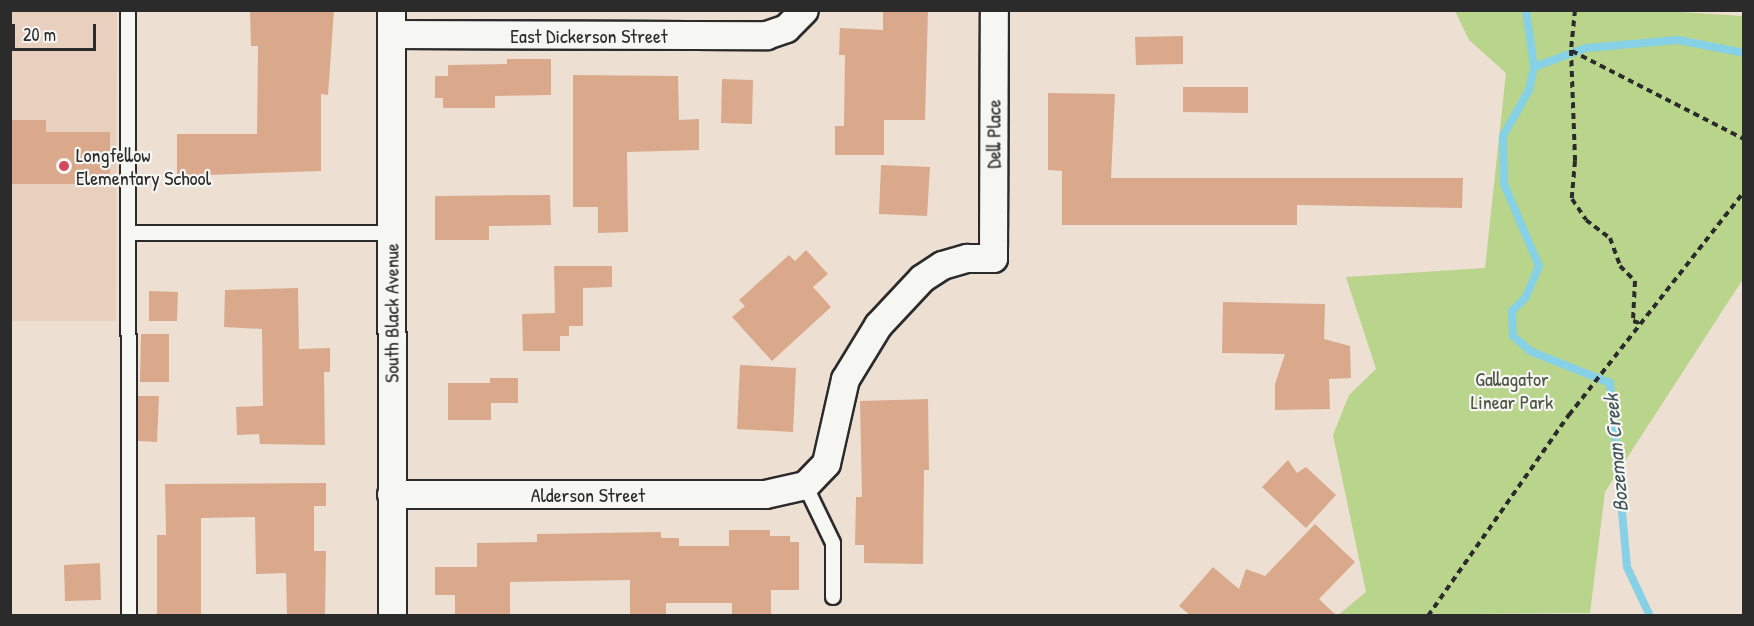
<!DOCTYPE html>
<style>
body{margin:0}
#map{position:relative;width:1754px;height:626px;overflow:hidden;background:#eedfd3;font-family:"Patrick Hand",sans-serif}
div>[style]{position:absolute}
.built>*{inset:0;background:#e8cfbe}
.green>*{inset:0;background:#b9d48b}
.stream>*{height:8px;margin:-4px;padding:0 4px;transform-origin:4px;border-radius:4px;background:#86d1e6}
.building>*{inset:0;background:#daa98c}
.path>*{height:4px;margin-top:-2px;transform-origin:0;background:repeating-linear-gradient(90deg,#2b2b2b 0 6px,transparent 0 10.5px)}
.roads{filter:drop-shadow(2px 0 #2b2b2b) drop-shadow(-2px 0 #2b2b2b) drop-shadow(0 2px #2b2b2b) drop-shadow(0 -2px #2b2b2b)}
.service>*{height:14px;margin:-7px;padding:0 7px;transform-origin:7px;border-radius:7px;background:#f6f6f2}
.minor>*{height:27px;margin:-13.5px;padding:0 13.5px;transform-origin:13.5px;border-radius:13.5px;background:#f6f6f2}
.dots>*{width:16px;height:16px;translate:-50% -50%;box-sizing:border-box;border:3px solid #f6f6f2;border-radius:50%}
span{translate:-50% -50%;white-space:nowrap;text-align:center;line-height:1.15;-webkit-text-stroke:4.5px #f6f6f2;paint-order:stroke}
.street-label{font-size:20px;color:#2b2b2b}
.poi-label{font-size:20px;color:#2b2b2b}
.left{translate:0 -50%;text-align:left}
.park-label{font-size:20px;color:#4e5543}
.water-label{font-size:21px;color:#42545a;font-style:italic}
.frame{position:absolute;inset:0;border:12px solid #2b2b2b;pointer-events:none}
.scale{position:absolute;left:12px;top:24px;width:84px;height:27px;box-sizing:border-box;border:3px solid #2b2b2b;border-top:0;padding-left:8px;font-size:18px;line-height:21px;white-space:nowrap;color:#2b2b2b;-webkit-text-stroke:4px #f6f6f2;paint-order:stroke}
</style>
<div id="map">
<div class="built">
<div style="clip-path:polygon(10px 11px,117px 11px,116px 321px,11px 321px)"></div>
</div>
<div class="green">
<div style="clip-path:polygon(1664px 11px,1743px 16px,1743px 279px,1605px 492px,1590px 613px,1338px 615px,1366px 592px,1333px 435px,1349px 395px,1376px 369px,1346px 277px,1485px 268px,1506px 73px,1469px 40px,1455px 11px)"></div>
</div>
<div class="stream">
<div style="left:1526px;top:10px;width:58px;rotate:82deg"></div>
<div style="left:1534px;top:67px;width:24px;rotate:102deg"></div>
<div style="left:1529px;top:90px;width:53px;rotate:119.5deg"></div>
<div style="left:1503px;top:136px;width:48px;rotate:88.8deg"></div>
<div style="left:1504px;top:184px;width:89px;rotate:66.9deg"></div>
<div style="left:1539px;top:266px;width:34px;rotate:113deg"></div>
<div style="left:1526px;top:297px;width:20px;rotate:135deg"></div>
<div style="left:1512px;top:311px;width:25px;rotate:88deg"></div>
<div style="left:1513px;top:336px;width:23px;rotate:41deg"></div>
<div style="left:1530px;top:351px;width:86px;rotate:21.8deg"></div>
<div style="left:1610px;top:383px;width:185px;rotate:84.7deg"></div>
<div style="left:1627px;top:567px;width:54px;rotate:64.9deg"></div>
<div style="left:1534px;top:67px;width:55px;rotate:-20.1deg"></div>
<div style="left:1586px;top:48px;width:92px;rotate:-5deg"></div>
<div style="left:1678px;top:40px;width:67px;rotate:11.1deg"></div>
</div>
<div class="building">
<div style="clip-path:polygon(250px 10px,334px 10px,328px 95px,321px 94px,321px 171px,177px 176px,177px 134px,257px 134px,258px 46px,251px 46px)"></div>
<div style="clip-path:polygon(883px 10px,928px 10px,925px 120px,884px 120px,884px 155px,835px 155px,835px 126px,844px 126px,845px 55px,839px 55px,840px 28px,883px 30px)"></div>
<div style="clip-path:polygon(1183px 36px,1183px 64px,1136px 65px,1135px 37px)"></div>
<div style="clip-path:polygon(507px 59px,551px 59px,551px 95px,495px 96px,495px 108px,443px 108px,443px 98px,435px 98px,435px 76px,448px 76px,448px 65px,507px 64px)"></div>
<div style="clip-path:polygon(573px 75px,678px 76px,679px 120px,699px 119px,699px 150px,627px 152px,628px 232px,598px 233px,598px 207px,573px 207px)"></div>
<div style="clip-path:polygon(722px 79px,753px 80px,752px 124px,721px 123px)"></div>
<div style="clip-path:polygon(1183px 87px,1248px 87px,1248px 113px,1183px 112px)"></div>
<div style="clip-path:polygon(1048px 93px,1115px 94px,1111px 178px,1463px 178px,1462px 208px,1297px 205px,1297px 225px,1062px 225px,1062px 171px,1048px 170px)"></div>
<div style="clip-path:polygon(10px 120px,46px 120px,46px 132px,110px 132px,110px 184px,10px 184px)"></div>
<div style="clip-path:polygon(881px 165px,930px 167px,927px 216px,879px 214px)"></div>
<div style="clip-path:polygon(550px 195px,551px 225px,489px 226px,489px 240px,435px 240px,435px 196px)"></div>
<div style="clip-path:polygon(806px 250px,828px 274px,813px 287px,831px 307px,772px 361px,732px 317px,745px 306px,739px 300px,789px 255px,795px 261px)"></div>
<div style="clip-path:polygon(554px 266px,612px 266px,612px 287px,583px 288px,583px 326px,569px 326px,569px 336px,560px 336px,560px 351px,523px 351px,522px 314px,555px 313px)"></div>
<div style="clip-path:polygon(298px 288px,299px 349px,330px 348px,330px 372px,324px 372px,325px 445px,260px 444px,259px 434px,237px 435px,236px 407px,263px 406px,262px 329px,224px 327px,225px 290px)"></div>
<div style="clip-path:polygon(149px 291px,178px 292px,177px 321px,149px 321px)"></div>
<div style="clip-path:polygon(1223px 302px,1325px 304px,1324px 339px,1350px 346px,1351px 378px,1329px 379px,1330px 409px,1275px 410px,1275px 384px,1285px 354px,1222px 353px)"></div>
<div style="clip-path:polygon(141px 334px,169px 334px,169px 382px,140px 382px)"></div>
<div style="clip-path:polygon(740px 365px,796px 368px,793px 432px,737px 429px)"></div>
<div style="clip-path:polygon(490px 378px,518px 378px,518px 403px,491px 403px,491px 420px,448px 420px,448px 383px,490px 383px)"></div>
<div style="clip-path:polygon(138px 396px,159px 396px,157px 442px,138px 441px)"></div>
<div style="clip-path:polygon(928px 399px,929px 470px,924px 470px,923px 564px,864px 563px,864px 545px,855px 545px,856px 497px,862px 497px,860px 401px)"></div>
<div style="clip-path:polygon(1288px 460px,1297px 473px,1306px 467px,1336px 495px,1306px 528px,1262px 487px)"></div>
<div style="clip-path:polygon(326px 483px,326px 506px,314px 506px,314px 551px,326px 551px,325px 615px,287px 615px,286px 573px,256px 574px,255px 517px,201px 518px,201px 615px,157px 615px,157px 535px,166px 535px,165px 484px)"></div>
<div style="clip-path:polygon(1315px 524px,1355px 562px,1319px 599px,1336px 615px,1190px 615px,1179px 606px,1213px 567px,1239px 589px,1246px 569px,1265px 576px)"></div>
<div style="clip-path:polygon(729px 530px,770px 530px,770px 536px,790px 536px,790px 542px,799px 542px,799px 590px,771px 590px,771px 615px,732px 615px,732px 603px,666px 603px,666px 615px,630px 615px,630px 580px,510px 582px,510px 615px,455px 615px,455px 595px,435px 595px,435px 567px,477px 567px,477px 543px,537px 542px,537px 534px,661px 532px,661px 538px,679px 538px,679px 546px,729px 546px)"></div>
<div style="clip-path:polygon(100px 563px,101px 600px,65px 601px,64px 565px)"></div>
</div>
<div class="path">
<div style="left:1575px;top:10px;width:40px;rotate:95.7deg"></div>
<div style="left:1571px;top:50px;width:111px;rotate:87.9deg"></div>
<div style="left:1575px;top:161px;width:38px;rotate:95deg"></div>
<div style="left:1572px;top:199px;width:25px;rotate:56deg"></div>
<div style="left:1586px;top:220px;width:30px;rotate:37deg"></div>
<div style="left:1610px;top:238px;width:30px;rotate:70deg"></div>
<div style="left:1620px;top:266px;width:21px;rotate:45deg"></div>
<div style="left:1635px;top:281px;width:40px;rotate:92.9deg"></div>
<div style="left:1633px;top:321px;width:10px;rotate:17deg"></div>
<div style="left:1572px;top:51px;width:193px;rotate:27.1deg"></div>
<div style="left:1428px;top:616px;width:246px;rotate:-55deg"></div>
<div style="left:1569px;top:415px;width:283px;rotate:-51.9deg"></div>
</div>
<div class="roads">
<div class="service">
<div style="left:128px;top:10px;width:606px;rotate:89.91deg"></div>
<div style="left:128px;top:233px;width:263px"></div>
<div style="left:805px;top:485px;width:64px;rotate:64.2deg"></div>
<div style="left:833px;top:543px;width:54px;rotate:90deg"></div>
</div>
<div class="minor">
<div style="left:391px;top:10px;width:606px;rotate:89.91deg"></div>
<div style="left:391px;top:34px;width:375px;rotate:0.2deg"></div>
<div style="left:766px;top:35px;width:21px;rotate:-19deg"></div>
<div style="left:786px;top:28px;width:25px;rotate:-45deg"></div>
<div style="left:391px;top:494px;width:374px"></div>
<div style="left:765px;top:494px;width:41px;rotate:-12.7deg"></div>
<div style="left:805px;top:485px;width:30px;rotate:-46deg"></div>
<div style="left:826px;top:463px;width:86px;rotate:-77.3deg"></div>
<div style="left:845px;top:379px;width:63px;rotate:-58.6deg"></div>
<div style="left:878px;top:325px;width:64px;rotate:-46.9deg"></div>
<div style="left:922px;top:278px;width:24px;rotate:-33deg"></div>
<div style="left:942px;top:265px;width:26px;rotate:-16deg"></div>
<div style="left:967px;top:258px;width:26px"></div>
<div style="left:993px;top:258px;width:248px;rotate:-89.8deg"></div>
</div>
</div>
<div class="dots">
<div style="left:64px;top:166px;background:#d1495b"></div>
</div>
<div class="street-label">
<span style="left:589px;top:35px">East Dickerson Street</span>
<span style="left:993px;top:134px;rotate:-90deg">Dell Place</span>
<span style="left:391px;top:313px;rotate:-90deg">South Black Avenue</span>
<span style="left:588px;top:494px">Alderson Street</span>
</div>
<div class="poi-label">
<span class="left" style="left:76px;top:166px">Longfellow<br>Elementary School</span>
</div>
<div class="park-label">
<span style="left:1512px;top:390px">Gallagator<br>Linear Park</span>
</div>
<div class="water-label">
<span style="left:1616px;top:453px;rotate:-95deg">Bozeman Creek</span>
</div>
<div class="frame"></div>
<div class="scale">20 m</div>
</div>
